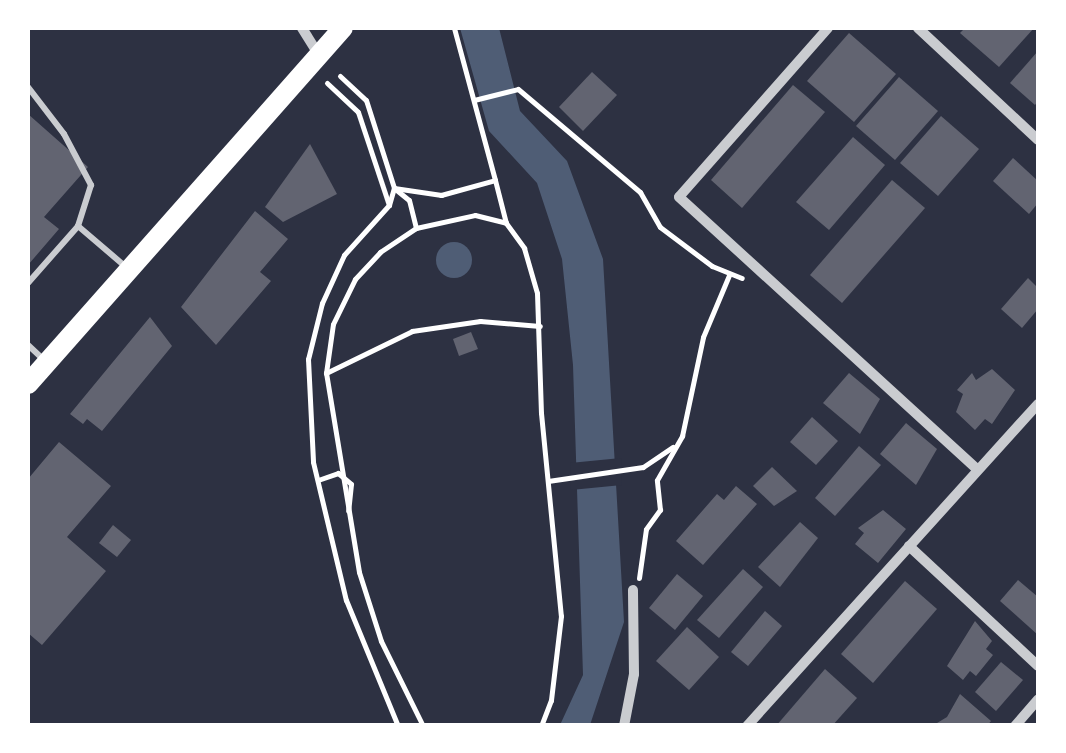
<!DOCTYPE html>
<style>
body{margin:0}
#map{position:relative;width:1066px;height:753px;overflow:hidden;background:#2d3142;font-family:"Alegreya Sans",sans-serif}
div>[style]{position:absolute}
.water>*{inset:0;background:#4f5d75}
.round{border-radius:50%}
.pier>*{inset:0;background:#2d3142}
.building>*{inset:0;background:#626471}
.path>*{height:5px;margin:-2.5px;padding:0 2.5px;transform-origin:2.5px;border-radius:2.5px;background:#fff}
.service>*{height:6px;margin:-3px;padding:0 3px;transform-origin:3px;border-radius:3px;background:#caccd0}
.minor>*{height:10px;margin:-5px;padding:0 5px;transform-origin:5px;border-radius:5px;background:#caccd0}
.primary>*{height:20px;margin:-10px;padding:0 10px;transform-origin:10px;border-radius:10px;background:#fff}
span{translate:-50% -50%;white-space:nowrap;text-align:center;line-height:1.15;-webkit-text-stroke:9px #fff;paint-order:stroke}
.frame{position:absolute;inset:0;border:30px solid #fff;pointer-events:none}
</style>
<div id="map">
<div class="water">
<div style="clip-path:polygon(460px 28px,499px 28px,520px 111px,567px 161px,603px 259px,624px 622px,590px 725px,560px 725px,583px 675px,573px 365px,562px 259px,537px 183px,489px 131px)"></div>
<div class="round" style="left:436px;top:242px;width:36px;height:36px"></div>
</div>
<div class="pier">
<div style="clip-path:polygon(621px 458px,622px 485px,571px 490px,570px 463px)"></div>
</div>
<div class="building">
<div style="clip-path:polygon(965px 28px,1034px 28px,999px 67px,960px 33px)"></div>
<div style="clip-path:polygon(849px 33px,896px 74px,854px 122px,807px 81px)"></div>
<div style="clip-path:polygon(1038px 51px,1038px 101px,1035px 105px,1010px 83px)"></div>
<div style="clip-path:polygon(592px 72px,617px 95px,583px 131px,559px 107px)"></div>
<div style="clip-path:polygon(899px 77px,938px 111px,895px 160px,856px 126px)"></div>
<div style="clip-path:polygon(793px 85px,825px 112px,742px 208px,711px 180px)"></div>
<div style="clip-path:polygon(28px 114px,88px 167px,44px 217px,59px 229px,28px 265px)"></div>
<div style="clip-path:polygon(941px 116px,979px 149px,938px 196px,900px 163px)"></div>
<div style="clip-path:polygon(853px 137px,885px 165px,829px 230px,796px 202px)"></div>
<div style="clip-path:polygon(310px 144px,337px 194px,283px 222px,265px 207px)"></div>
<div style="clip-path:polygon(1013px 158px,1038px 181px,1038px 203px,1029px 214px,993px 181px)"></div>
<div style="clip-path:polygon(892px 180px,925px 208px,842px 303px,810px 275px)"></div>
<div style="clip-path:polygon(255px 211px,288px 239px,260px 272px,271px 281px,216px 345px,181px 307px)"></div>
<div style="clip-path:polygon(1028px 278px,1038px 288px,1038px 309px,1022px 328px,1001px 309px)"></div>
<div style="clip-path:polygon(150px 317px,172px 346px,102px 431px,87px 419px,83px 424px,70px 414px)"></div>
<div style="clip-path:polygon(471px 332px,478px 349px,459px 356px,453px 339px)"></div>
<div style="clip-path:polygon(992px 369px,1015px 390px,992px 424px,985px 419px,975px 430px,956px 412px,963px 394px,957px 390px,972px 373px,976px 380px)"></div>
<div style="clip-path:polygon(849px 373px,880px 399px,860px 434px,823px 403px)"></div>
<div style="clip-path:polygon(812px 417px,838px 441px,816px 465px,790px 442px)"></div>
<div style="clip-path:polygon(906px 423px,937px 449px,916px 485px,880px 454px)"></div>
<div style="clip-path:polygon(59px 442px,111px 486px,67px 537px,106px 571px,42px 645px,28px 633px,28px 479px)"></div>
<div style="clip-path:polygon(859px 446px,881px 465px,835px 516px,815px 498px)"></div>
<div style="clip-path:polygon(772px 467px,797px 491px,774px 506px,753px 486px)"></div>
<div style="clip-path:polygon(736px 486px,757px 504px,703px 565px,676px 541px,717px 494px,724px 500px)"></div>
<div style="clip-path:polygon(883px 510px,906px 529px,878px 563px,855px 544px,864px 533px,858px 528px)"></div>
<div style="clip-path:polygon(800px 522px,818px 538px,780px 587px,758px 567px)"></div>
<div style="clip-path:polygon(113px 525px,131px 540px,117px 557px,99px 543px)"></div>
<div style="clip-path:polygon(743px 569px,763px 587px,719px 638px,697px 620px)"></div>
<div style="clip-path:polygon(677px 574px,703px 596px,675px 630px,649px 608px)"></div>
<div style="clip-path:polygon(1018px 580px,1038px 597px,1038px 635px,1000px 601px)"></div>
<div style="clip-path:polygon(905px 581px,937px 609px,873px 683px,841px 654px)"></div>
<div style="clip-path:polygon(765px 611px,782px 626px,748px 666px,731px 652px)"></div>
<div style="clip-path:polygon(975px 621px,992px 641px,986px 649px,993px 655px,976px 676px,970px 671px,963px 680px,947px 666px)"></div>
<div style="clip-path:polygon(687px 627px,719px 657px,689px 690px,656px 661px)"></div>
<div style="clip-path:polygon(1001px 662px,1023px 680px,996px 711px,975px 692px)"></div>
<div style="clip-path:polygon(825px 669px,857px 698px,832px 726px,776px 726px)"></div>
<div style="clip-path:polygon(960px 694px,991px 721px,987px 726px,932px 726px,947px 717px)"></div>
</div>
<div class="path">
<div style="left:340px;top:76px;width:35px;rotate:43deg"></div>
<div style="left:366px;top:100px;width:92px;rotate:72.3deg"></div>
<div style="left:394px;top:188px;width:48px;rotate:8.5deg"></div>
<div style="left:441px;top:195px;width:56px;rotate:-15.5deg"></div>
<div style="left:495px;top:180px;width:157px;rotate:-105.1deg"></div>
<div style="left:327px;top:83px;width:42px;rotate:43.1deg"></div>
<div style="left:358px;top:112px;width:98px;rotate:71.6deg"></div>
<div style="left:389px;top:205px;width:67px;rotate:132deg"></div>
<div style="left:344px;top:255px;width:53px;rotate:114.6deg"></div>
<div style="left:322px;top:303px;width:58px;rotate:104deg"></div>
<div style="left:308px;top:359px;width:103px;rotate:87.2deg"></div>
<div style="left:313px;top:462px;width:142px;rotate:76.6deg"></div>
<div style="left:346px;top:600px;width:136px;rotate:67.6deg"></div>
<div style="left:474px;top:100px;width:45px;rotate:-14deg"></div>
<div style="left:518px;top:89px;width:160px;rotate:40.2deg"></div>
<div style="left:640px;top:192px;width:40px;rotate:60.3deg"></div>
<div style="left:660px;top:227px;width:65px;rotate:36.9deg"></div>
<div style="left:712px;top:266px;width:32px;rotate:22deg"></div>
<div style="left:495px;top:180px;width:44px;rotate:75.7deg"></div>
<div style="left:389px;top:205px;width:18px;rotate:-74deg"></div>
<div style="left:394px;top:188px;width:19px;rotate:39deg"></div>
<div style="left:409px;top:200px;width:29px;rotate:76deg"></div>
<div style="left:326px;top:373px;width:96px;rotate:-26deg"></div>
<div style="left:412px;top:331px;width:69px;rotate:-8.4deg"></div>
<div style="left:480px;top:321px;width:60px;rotate:4.8deg"></div>
<div style="left:318px;top:480px;width:21px;rotate:-19deg"></div>
<div style="left:338px;top:473px;width:17px;rotate:40deg"></div>
<div style="left:351px;top:484px;width:27px;rotate:96deg"></div>
<div style="left:548px;top:481px;width:96px;rotate:-8.4deg"></div>
<div style="left:643px;top:467px;width:36px;rotate:-34deg"></div>
<div style="left:639px;top:578px;width:49px;rotate:-81.9deg"></div>
<div style="left:646px;top:529px;width:24px;rotate:-54deg"></div>
<div style="left:660px;top:510px;width:30px;rotate:-96deg"></div>
<div style="left:657px;top:480px;width:51px;rotate:-60.4deg"></div>
<div style="left:682px;top:436px;width:101px;rotate:-78deg"></div>
<div style="left:703px;top:337px;width:67px;rotate:-67.2deg"></div>
<div style="left:423px;top:726px;width:95px;rotate:-116.3deg"></div>
<div style="left:381px;top:641px;width:72px;rotate:-107.7deg"></div>
<div style="left:359px;top:572px;width:202px;rotate:-99.4deg"></div>
<div style="left:326px;top:373px;width:49px;rotate:-81.9deg"></div>
<div style="left:333px;top:324px;width:50px;rotate:-63.9deg"></div>
<div style="left:355px;top:279px;width:37px;rotate:-47deg"></div>
<div style="left:380px;top:252px;width:43px;rotate:-33.7deg"></div>
<div style="left:416px;top:228px;width:60px;rotate:-12.4deg"></div>
<div style="left:475px;top:215px;width:32px;rotate:14deg"></div>
<div style="left:506px;top:223px;width:31px;rotate:54deg"></div>
<div style="left:524px;top:248px;width:47px;rotate:73.9deg"></div>
<div style="left:537px;top:293px;width:120px;rotate:88.1deg"></div>
<div style="left:541px;top:413px;width:204px;rotate:84.4deg"></div>
<div style="left:561px;top:616px;width:85px;rotate:96.8deg"></div>
<div style="left:551px;top:700px;width:28px;rotate:111deg"></div>
</div>
<div class="service">
<div style="left:28px;top:87px;width:59px;rotate:52.5deg"></div>
<div style="left:64px;top:134px;width:58px;rotate:62.1deg"></div>
<div style="left:91px;top:185px;width:43px;rotate:107.6deg"></div>
<div style="left:78px;top:226px;width:63px;rotate:40.5deg"></div>
<div style="left:28px;top:283px;width:76px;rotate:-48.7deg"></div>
<div style="left:28px;top:345px;width:23px;rotate:43deg"></div>
</div>
<div class="minor">
<div style="left:302px;top:28px;width:31px;rotate:58deg"></div>
<div style="left:828px;top:28px;width:225px;rotate:131.4deg"></div>
<div style="left:679px;top:197px;width:403px;rotate:42.4deg"></div>
<div style="left:918px;top:28px;width:164px;rotate:43deg"></div>
<div style="left:909px;top:546px;width:176px;rotate:42.9deg"></div>
<div style="left:624px;top:726px;width:53px;rotate:-79.1deg"></div>
<div style="left:634px;top:674px;width:84px;rotate:-90.7deg"></div>
<div style="left:747px;top:726px;width:434px;rotate:-47.9deg"></div>
<div style="left:1015px;top:726px;width:35px;rotate:-49deg"></div>
</div>
<div class="primary">
<div style="left:28px;top:384px;width:475px;rotate:-48.5deg"></div>
</div>
<div class="frame"></div>
</div>
